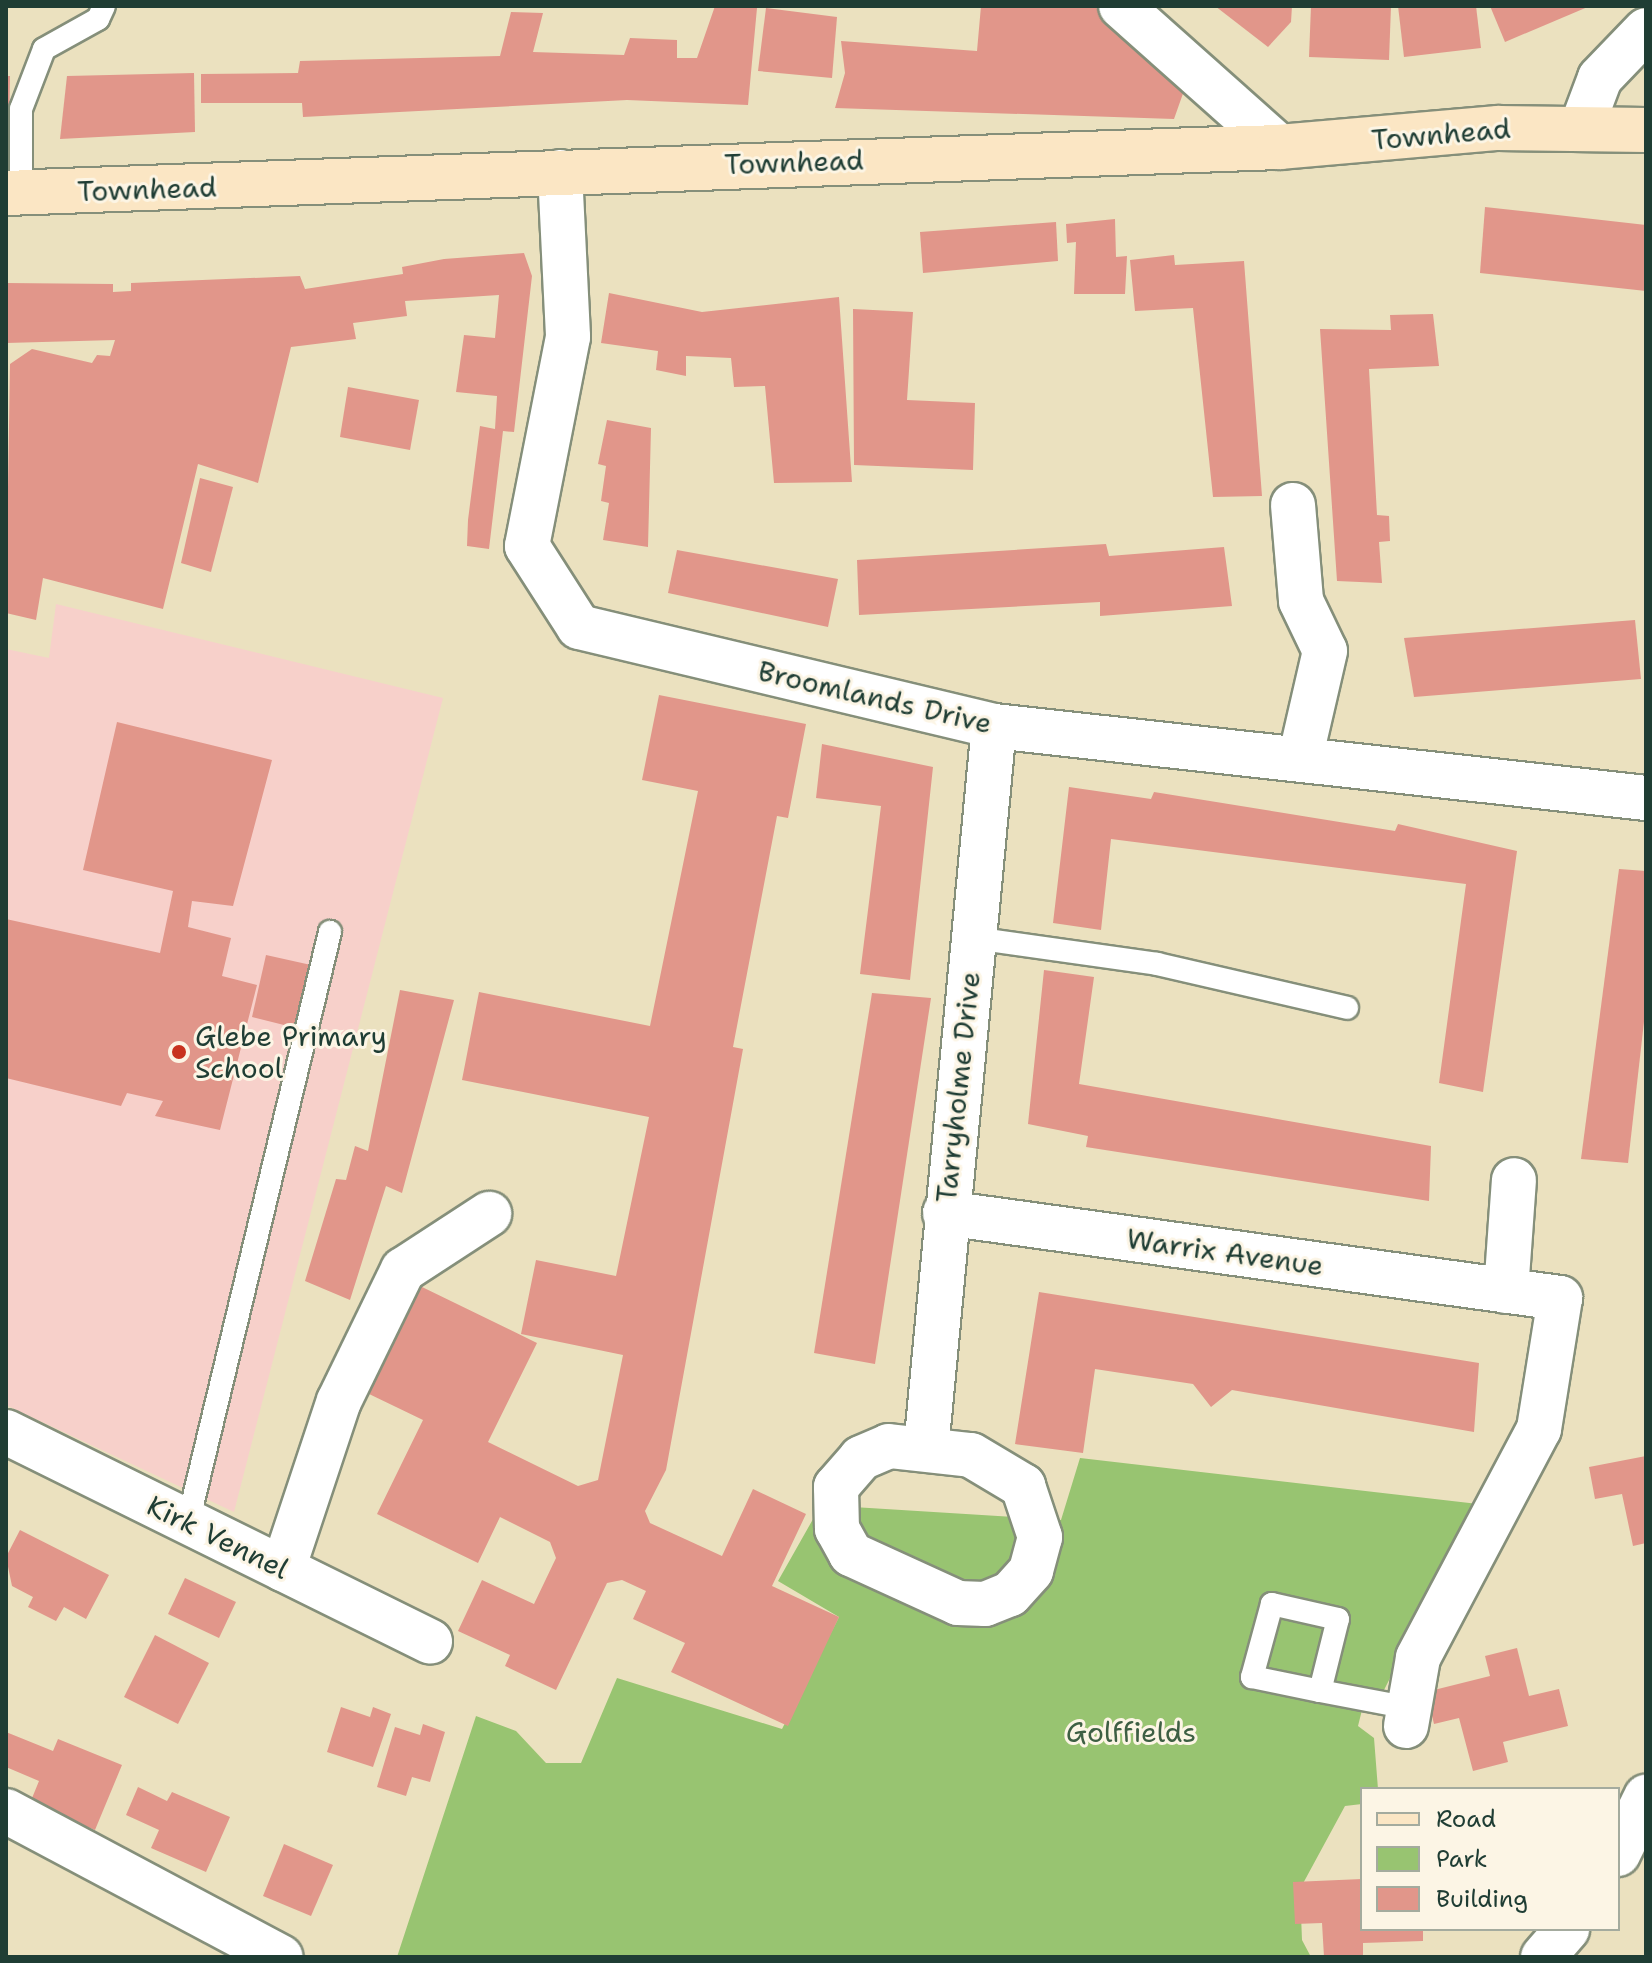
<!DOCTYPE html>
<style>
body{margin:0}
#map{position:relative;width:1652px;height:1963px;overflow:hidden;background:#ebe1bf;font-family:"Shantell Sans",sans-serif}
div>[style]{position:absolute}
.built>*{inset:0;background:#f7d0ca}
.green>*{inset:0;background:#98c471}
.building>*{inset:0;background:#e1968a}
.roads{filter:drop-shadow(2px 0 #858f7a) drop-shadow(-2px 0 #858f7a) drop-shadow(0 2px #858f7a) drop-shadow(0 -2px #858f7a)}
.service>*{height:22px;margin:-11px;padding:0 11px;transform-origin:11px;border-radius:11px;background:#fff}
.minor>*{height:44px;margin:-22px;padding:0 22px;transform-origin:22px;border-radius:22px;background:#fff}
.secondary>*{height:44px;margin:-22px;padding:0 22px;transform-origin:22px;border-radius:22px;background:#fbe6c4}
.dots>*{width:22px;height:22px;translate:-50% -50%;box-sizing:border-box;border:4px solid #fcf5e5;border-radius:50%}
span{translate:-50% -50%;white-space:nowrap;text-align:center;line-height:1.15;-webkit-text-stroke:6px #fcf5e5;paint-order:stroke}
.street-label{font-size:28px;color:#1f3d34}
.poi-label{font-size:28px;color:#1f3d34}
.left{translate:0 -50%;text-align:left}
.park-label{font-size:28px;color:#3d5f43}
.frame{position:absolute;inset:0;border:8px solid #1f3d34;pointer-events:none}
.legend{position:absolute;left:1360px;top:1787px;width:260px;height:144px;box-sizing:border-box;background:#fcf5e5;border:2px solid #a4ab9e;margin:0;padding:10px 14px;list-style:none;font-size:24px;color:#1f3d34}
.legend li{display:flex;align-items:center;gap:16px;height:40px}
.legend b{width:40px;border:2px solid #a4ab9e}
</style>
<div id="map">
<div class="built">
<div style="clip-path:polygon(56px 604px,443px 698px,234px 1512px,6px 1405px,6px 649px,49px 658px)"></div>
</div>
<div class="green">
<div style="clip-path:polygon(1080px 1458px,1478px 1504px,1384px 1690px,1366px 1694px,1358px 1726px,1374px 1738px,1378px 1789px,1362px 1789px,1362px 1804px,1345px 1806px,1300px 1889px,1302px 1940px,1311px 1957px,397px 1957px,476px 1716px,516px 1731px,546px 1763px,581px 1763px,617px 1678px,782px 1729px,839px 1617px,778px 1581px,821px 1505px,1061px 1520px)"></div>
</div>
<div class="building">
<div style="clip-path:polygon(715px 6px,757px 8px,748px 105px,627px 100px,303px 117px,302px 103px,201px 103px,201px 74px,298px 73px,300px 61px,500px 56px,511px 12px,543px 13px,533px 52px,624px 55px,630px 38px,677px 40px,677px 58px,697px 58px)"></div>
<div style="clip-path:polygon(981px 6px,1093px 6px,1192px 68px,1174px 119px,835px 108px,845px 73px,841px 41px,977px 51px)"></div>
<div style="clip-path:polygon(1215px 6px,1292px 6px,1291px 22px,1268px 47px)"></div>
<div style="clip-path:polygon(1311px 6px,1391px 6px,1389px 60px,1309px 57px)"></div>
<div style="clip-path:polygon(1398px 6px,1476px 6px,1481px 48px,1404px 57px)"></div>
<div style="clip-path:polygon(1490px 6px,1590px 6px,1505px 42px)"></div>
<div style="clip-path:polygon(766px 8px,837px 17px,832px 78px,758px 71px)"></div>
<div style="clip-path:polygon(194px 73px,195px 132px,60px 139px,67px 76px)"></div>
<div style="clip-path:polygon(6px 76px,10px 76px,9px 133px,6px 133px)"></div>
<div style="clip-path:polygon(1485px 207px,1646px 225px,1646px 291px,1480px 273px)"></div>
<div style="clip-path:polygon(1115px 219px,1116px 257px,1127px 256px,1125px 294px,1074px 294px,1076px 242px,1067px 243px,1066px 224px)"></div>
<div style="clip-path:polygon(1056px 222px,1058px 261px,923px 273px,920px 232px)"></div>
<div style="clip-path:polygon(524px 253px,532px 276px,514px 432px,503px 431px,489px 549px,467px 546px,468px 520px,480px 426px,495px 429px,497px 396px,456px 392px,464px 335px,495px 338px,499px 295px,405px 301px,407px 316px,353px 323px,356px 339px,291px 347px,258px 483px,198px 464px,163px 609px,43px 578px,36px 620px,6px 613px,10px 364px,32px 349px,92px 363px,97px 355px,110px 356px,115px 340px,6px 343px,6px 283px,113px 284px,113px 292px,131px 291px,131px 283px,300px 276px,305px 289px,403px 274px,402px 267px,444px 259px)"></div>
<div style="clip-path:polygon(1174px 255px,1175px 265px,1244px 261px,1262px 496px,1213px 497px,1193px 308px,1135px 311px,1130px 260px)"></div>
<div style="clip-path:polygon(609px 293px,702px 312px,839px 297px,852px 482px,774px 483px,765px 386px,734px 387px,731px 358px,686px 356px,686px 376px,656px 370px,658px 351px,601px 343px)"></div>
<div style="clip-path:polygon(853px 309px,913px 312px,907px 400px,975px 403px,973px 470px,854px 465px)"></div>
<div style="clip-path:polygon(1433px 314px,1439px 366px,1369px 369px,1377px 515px,1389px 516px,1390px 541px,1379px 542px,1382px 583px,1337px 581px,1320px 329px,1391px 330px,1390px 315px)"></div>
<div style="clip-path:polygon(348px 387px,419px 400px,410px 450px,340px 437px)"></div>
<div style="clip-path:polygon(607px 420px,651px 428px,648px 547px,603px 540px,609px 503px,601px 501px,606px 466px,598px 464px)"></div>
<div style="clip-path:polygon(200px 478px,233px 487px,211px 572px,181px 563px)"></div>
<div style="clip-path:polygon(1106px 544px,1109px 556px,1224px 547px,1232px 606px,1100px 616px,1100px 602px,859px 615px,857px 560px)"></div>
<div style="clip-path:polygon(677px 550px,838px 579px,828px 627px,668px 593px)"></div>
<div style="clip-path:polygon(1635px 620px,1641px 679px,1414px 697px,1404px 638px)"></div>
<div style="clip-path:polygon(659px 695px,806px 724px,788px 818px,777px 816px,733px 1047px,743px 1049px,666px 1470px,645px 1511px,650px 1523px,722px 1556px,753px 1489px,806px 1514px,772px 1586px,839px 1617px,788px 1726px,671px 1672px,685px 1643px,633px 1619px,646px 1591px,622px 1580px,607px 1583px,556px 1690px,505px 1666px,510px 1655px,458px 1631px,482px 1580px,534px 1604px,556px 1558px,550px 1542px,500px 1517px,478px 1563px,377px 1514px,423px 1420px,367px 1393px,420px 1286px,537px 1343px,488px 1442px,578px 1486px,598px 1480px,623px 1355px,521px 1334px,536px 1260px,616px 1276px,649px 1117px,462px 1080px,479px 992px,650px 1026px,698px 791px,642px 780px)"></div>
<div style="clip-path:polygon(117px 722px,272px 760px,233px 906px,192px 901px,188px 927px,231px 938px,222px 976px,257px 985px,220px 1130px,155px 1116px,163px 1101px,127px 1093px,121px 1106px,6px 1078px,6px 919px,160px 953px,173px 891px,83px 870px)"></div>
<div style="clip-path:polygon(822px 744px,933px 767px,910px 980px,860px 974px,881px 806px,816px 798px)"></div>
<div style="clip-path:polygon(1069px 787px,1151px 799px,1154px 792px,1395px 831px,1398px 824px,1517px 851px,1483px 1092px,1439px 1083px,1466px 884px,1111px 839px,1101px 930px,1053px 923px)"></div>
<div style="clip-path:polygon(1619px 869px,1646px 871px,1646px 1004px,1628px 1163px,1581px 1159px)"></div>
<div style="clip-path:polygon(266px 955px,311px 965px,296px 1028px,252px 1017px)"></div>
<div style="clip-path:polygon(1044px 970px,1094px 977px,1079px 1084px,1431px 1146px,1429px 1201px,1086px 1147px,1088px 1136px,1028px 1124px)"></div>
<div style="clip-path:polygon(400px 990px,454px 1000px,402px 1193px,386px 1186px,350px 1300px,305px 1281px,336px 1179px,346px 1180px,355px 1146px,368px 1151px)"></div>
<div style="clip-path:polygon(872px 993px,931px 998px,875px 1364px,814px 1353px)"></div>
<div style="clip-path:polygon(1039px 1292px,1479px 1363px,1474px 1432px,1232px 1390px,1211px 1407px,1193px 1384px,1095px 1369px,1083px 1453px,1015px 1444px)"></div>
<div style="clip-path:polygon(1646px 1456px,1646px 1543px,1633px 1546px,1622px 1494px,1595px 1499px,1589px 1467px)"></div>
<div style="clip-path:polygon(20px 1530px,109px 1575px,86px 1619px,64px 1607px,56px 1621px,28px 1607px,33px 1597px,12px 1586px,6px 1557px)"></div>
<div style="clip-path:polygon(185px 1578px,236px 1602px,219px 1638px,168px 1614px)"></div>
<div style="clip-path:polygon(155px 1635px,209px 1663px,178px 1724px,124px 1697px)"></div>
<div style="clip-path:polygon(1517px 1648px,1529px 1696px,1559px 1689px,1568px 1726px,1503px 1742px,1508px 1762px,1473px 1771px,1459px 1718px,1434px 1724px,1426px 1692px,1490px 1676px,1485px 1656px)"></div>
<div style="clip-path:polygon(341px 1707px,370px 1717px,373px 1707px,391px 1714px,373px 1767px,327px 1752px)"></div>
<div style="clip-path:polygon(423px 1724px,445px 1732px,430px 1782px,412px 1777px,406px 1796px,377px 1787px,395px 1727px,420px 1735px)"></div>
<div style="clip-path:polygon(6px 1732px,53px 1751px,58px 1739px,122px 1765px,95px 1830px,30px 1803px,39px 1781px,6px 1767px)"></div>
<div style="clip-path:polygon(138px 1787px,167px 1801px,172px 1792px,230px 1817px,206px 1872px,151px 1848px,159px 1830px,126px 1815px)"></div>
<div style="clip-path:polygon(284px 1844px,333px 1865px,311px 1916px,263px 1896px)"></div>
<div style="clip-path:polygon(1362px 1879px,1362px 1929px,1423px 1929px,1423px 1941px,1363px 1943px,1363px 1957px,1324px 1957px,1322px 1923px,1295px 1924px,1293px 1882px)"></div>
</div>
<div class="roads">
<div class="service">
<div style="left:21px;top:193px;width:84px;rotate:-90deg"></div>
<div style="left:21px;top:109px;width:64px;rotate:-69deg"></div>
<div style="left:44px;top:49px;width:62px;rotate:-29.1deg"></div>
<div style="left:98px;top:19px;width:14px;rotate:-65deg"></div>
<div style="left:973px;top:938px;width:186px;rotate:8deg"></div>
<div style="left:1157px;top:964px;width:195px;rotate:13deg"></div>
<div style="left:188px;top:1522px;width:607px;rotate:-76.47deg"></div>
<div style="left:1320px;top:1691px;width:74px;rotate:-76deg"></div>
<div style="left:1338px;top:1619px;width:68px;rotate:-167.2deg"></div>
<div style="left:1272px;top:1604px;width:76px;rotate:105.3deg"></div>
<div style="left:1252px;top:1677px;width:69px;rotate:11.6deg"></div>
<div style="left:1320px;top:1691px;width:92px;rotate:10.7deg"></div>
</div>
<div class="minor">
<div style="left:1121px;top:6px;width:212px;rotate:41.7deg"></div>
<div style="left:1582px;top:126px;width:51px;rotate:-69.4deg"></div>
<div style="left:1600px;top:78px;width:66px;rotate:-46.2deg"></div>
<div style="left:560px;top:172px;width:165px;rotate:87.2deg"></div>
<div style="left:568px;top:337px;width:213px;rotate:101.1deg"></div>
<div style="left:527px;top:546px;width:96px;rotate:57.3deg"></div>
<div style="left:579px;top:627px;width:427px;rotate:13.4deg"></div>
<div style="left:994px;top:726px;width:656px;rotate:6.3deg"></div>
<div style="left:1293px;top:505px;width:96px;rotate:85.2deg"></div>
<div style="left:1301px;top:601px;width:55px;rotate:64.4deg"></div>
<div style="left:1325px;top:651px;width:111px;rotate:103deg"></div>
<div style="left:945px;top:1213px;width:621px;rotate:7.87deg"></div>
<div style="left:1560px;top:1298px;width:133px;rotate:99.1deg"></div>
<div style="left:1539px;top:1429px;width:259px;rotate:117.9deg"></div>
<div style="left:1418px;top:1658px;width:69px;rotate:100deg"></div>
<div style="left:1506px;top:1291px;width:111px;rotate:-85.9deg"></div>
<div style="left:6px;top:1432px;width:473px;rotate:26.3deg"></div>
<div style="left:889px;top:1446px;width:82px;rotate:6.3deg"></div>
<div style="left:971px;top:1455px;width:61px;rotate:30.8deg"></div>
<div style="left:1023px;top:1486px;width:54px;rotate:71.6deg"></div>
<div style="left:1040px;top:1537px;width:35px;rotate:105deg"></div>
<div style="left:1031px;top:1571px;width:31px;rotate:132deg"></div>
<div style="left:1010px;top:1594px;width:27px;rotate:158deg"></div>
<div style="left:985px;top:1604px;width:27px;rotate:-178deg"></div>
<div style="left:958px;top:1603px;width:118px;rotate:-155.4deg"></div>
<div style="left:851px;top:1554px;width:29px;rotate:-119deg"></div>
<div style="left:837px;top:1529px;width:42px;rotate:-91.4deg"></div>
<div style="left:836px;top:1487px;width:38px;rotate:-49deg"></div>
<div style="left:861px;top:1458px;width:30px;rotate:-23deg"></div>
<div style="left:926px;top:1449px;width:726px;rotate:-84.63deg"></div>
<div style="left:283px;top:1569px;width:177px;rotate:-71.6deg"></div>
<div style="left:339px;top:1401px;width:146px;rotate:-64deg"></div>
<div style="left:403px;top:1270px;width:103px;rotate:-33.1deg"></div>
<div style="left:6px;top:1811px;width:311px;rotate:28deg"></div>
<div style="left:1618px;top:1854px;width:64px;rotate:-63.8deg"></div>
<div style="left:1543px;top:1957px;width:37px;rotate:-49deg"></div>
</div>
<div class="secondary">
<div style="left:6px;top:193px;width:1274px;rotate:-2.07deg"></div>
<div style="left:1279px;top:147px;width:220px;rotate:-5deg"></div>
<div style="left:1498px;top:128px;width:148px;rotate:0.8deg"></div>
</div>
</div>
<div class="dots">
<div style="left:179px;top:1052px;background:#c8321e"></div>
</div>
<div class="street-label">
<span style="left:1441px;top:134px;rotate:-5deg">Townhead</span>
<span style="left:794px;top:162px;rotate:-2deg">Townhead</span>
<span style="left:147px;top:189px;rotate:-2deg">Townhead</span>
<span style="left:875px;top:697px;rotate:13deg">Broomlands Drive</span>
<span style="left:958px;top:1087px;rotate:-84deg">Tarryholme Drive</span>
<span style="left:1225px;top:1252px;rotate:8deg">Warrix Avenue</span>
<span style="left:218px;top:1537px;rotate:26deg">Kirk Vennel</span>
</div>
<div class="poi-label">
<span class="left" style="left:195px;top:1052px">Glebe Primary<br>School</span>
</div>
<div class="park-label">
<span style="left:1131px;top:1732px">Golffields</span>
</div>
<div class="frame"></div>
<ul class="legend">
<li><b style="height:10px;background:#fbe6c4"></b>Road</li>
<li><b style="height:22px;background:#98c471"></b>Park</li>
<li><b style="height:22px;background:#e1968a"></b>Building</li>
</ul>
</div>
